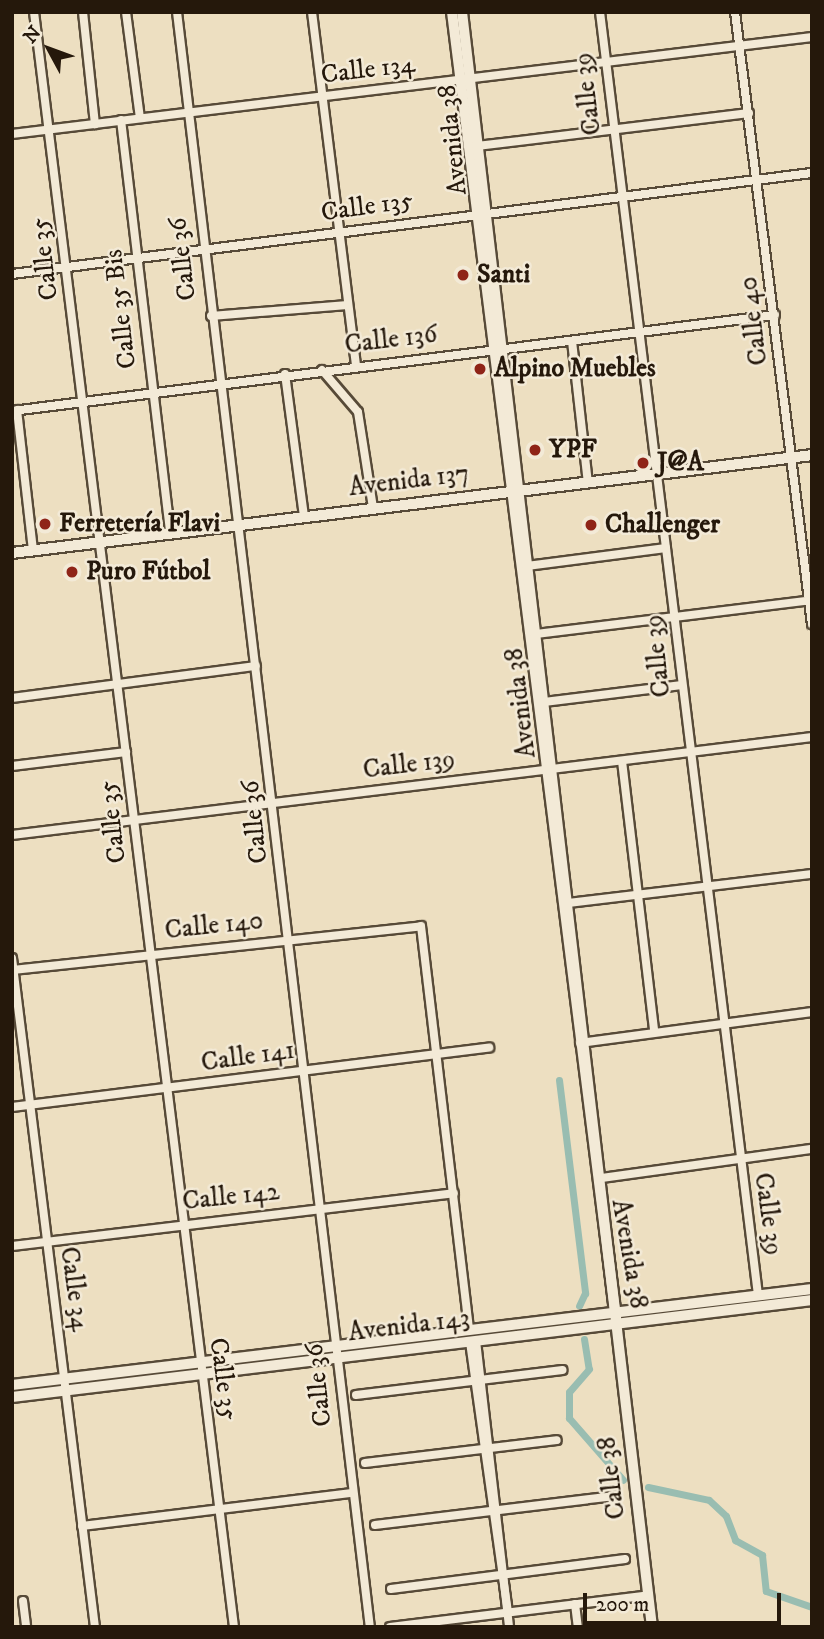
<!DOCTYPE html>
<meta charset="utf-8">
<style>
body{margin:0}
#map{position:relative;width:824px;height:1639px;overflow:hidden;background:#eddfc1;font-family:"IM FELL DW Pica",serif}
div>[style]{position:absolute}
.canal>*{height:7px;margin:-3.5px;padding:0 3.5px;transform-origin:3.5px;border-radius:3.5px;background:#99bdb1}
.roads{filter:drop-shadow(2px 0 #574a38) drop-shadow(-2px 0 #574a38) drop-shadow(0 2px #574a38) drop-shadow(0 -2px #574a38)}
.street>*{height:8px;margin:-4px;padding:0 4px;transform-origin:4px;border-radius:4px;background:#f3ead7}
.secondary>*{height:10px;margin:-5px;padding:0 5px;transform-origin:5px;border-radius:5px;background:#f3ead7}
.dots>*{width:19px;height:19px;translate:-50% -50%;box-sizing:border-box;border:4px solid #f3ead7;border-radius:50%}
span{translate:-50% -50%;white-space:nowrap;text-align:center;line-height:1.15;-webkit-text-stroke:5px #f3ead7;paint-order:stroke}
.street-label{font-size:26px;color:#25180b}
.poi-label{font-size:26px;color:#25180b;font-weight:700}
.left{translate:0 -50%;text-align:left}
.frame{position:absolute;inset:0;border:14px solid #25180b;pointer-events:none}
.north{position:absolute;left:14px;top:14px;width:70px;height:70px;-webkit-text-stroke:5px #f3ead7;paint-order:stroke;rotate:311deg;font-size:19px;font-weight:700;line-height:28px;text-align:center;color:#25180b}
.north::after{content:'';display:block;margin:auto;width:24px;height:32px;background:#25180b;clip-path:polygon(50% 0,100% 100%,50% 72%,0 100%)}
.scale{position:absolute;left:583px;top:1593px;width:198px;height:32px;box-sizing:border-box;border:4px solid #25180b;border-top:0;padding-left:9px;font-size:21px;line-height:24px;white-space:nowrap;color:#25180b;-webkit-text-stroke:5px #f3ead7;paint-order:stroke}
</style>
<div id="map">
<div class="canal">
<div style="left:559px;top:1080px;width:215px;rotate:83deg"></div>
<div style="left:585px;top:1293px;width:14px;rotate:115deg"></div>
<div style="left:584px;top:1339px;width:30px;rotate:81deg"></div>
<div style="left:589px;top:1369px;width:30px;rotate:131deg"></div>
<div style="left:569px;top:1392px;width:26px;rotate:90deg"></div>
<div style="left:569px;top:1418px;width:82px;rotate:48.9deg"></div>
<div style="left:648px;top:1487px;width:62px;rotate:12deg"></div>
<div style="left:709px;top:1500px;width:23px;rotate:43deg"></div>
<div style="left:726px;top:1516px;width:26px;rotate:69deg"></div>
<div style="left:735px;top:1540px;width:31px;rotate:29deg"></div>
<div style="left:762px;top:1555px;width:36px;rotate:84deg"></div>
<div style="left:766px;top:1591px;width:49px;rotate:19.2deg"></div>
</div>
<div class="roads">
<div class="street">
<div style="left:34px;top:12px;width:1627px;rotate:82.94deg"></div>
<div style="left:83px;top:12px;width:113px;rotate:83.9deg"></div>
<div style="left:126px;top:12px;width:107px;rotate:82.5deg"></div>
<div style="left:177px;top:12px;width:1626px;rotate:83.19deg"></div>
<div style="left:312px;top:12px;width:356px;rotate:82.9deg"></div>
<div style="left:600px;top:12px;width:1293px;rotate:82.98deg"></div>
<div style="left:735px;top:12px;width:617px;rotate:82.83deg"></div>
<div style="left:121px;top:120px;width:416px;rotate:83.2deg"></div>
<div style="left:12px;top:134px;width:806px;rotate:-6.91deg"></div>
<div style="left:477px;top:146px;width:274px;rotate:-6.9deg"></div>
<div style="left:12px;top:274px;width:806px;rotate:-7.2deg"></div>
<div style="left:211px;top:316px;width:137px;rotate:-4.6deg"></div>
<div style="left:572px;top:341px;width:143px;rotate:83.6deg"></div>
<div style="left:322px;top:370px;width:55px;rotate:49.4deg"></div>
<div style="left:358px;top:412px;width:97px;rotate:81.1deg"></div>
<div style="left:285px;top:374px;width:143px;rotate:82.4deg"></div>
<div style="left:17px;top:410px;width:142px;rotate:83.5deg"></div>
<div style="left:12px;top:411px;width:769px;rotate:-7.17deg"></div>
<div style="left:527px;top:566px;width:140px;rotate:-7.4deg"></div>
<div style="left:536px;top:634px;width:278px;rotate:-7deg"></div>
<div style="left:12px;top:698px;width:246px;rotate:-7.5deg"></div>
<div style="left:544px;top:702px;width:139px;rotate:-7deg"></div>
<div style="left:622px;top:761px;width:272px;rotate:83.2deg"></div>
<div style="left:12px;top:766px;width:115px;rotate:-7deg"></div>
<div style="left:12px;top:835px;width:806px;rotate:-6.98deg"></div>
<div style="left:568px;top:903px;width:246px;rotate:-6.8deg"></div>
<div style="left:12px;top:958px;width:674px;rotate:82.93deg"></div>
<div style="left:12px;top:970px;width:411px;rotate:-6.1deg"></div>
<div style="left:421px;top:926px;width:407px;rotate:83.2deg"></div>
<div style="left:580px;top:1043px;width:234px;rotate:-7.6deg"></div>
<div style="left:12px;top:1107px;width:481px;rotate:-7.1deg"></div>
<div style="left:602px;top:1178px;width:212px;rotate:-7.9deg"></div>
<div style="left:12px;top:1246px;width:445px;rotate:-6.8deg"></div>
<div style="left:476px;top:1341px;width:288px;rotate:83.4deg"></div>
<div style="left:470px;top:1342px;width:274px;rotate:82deg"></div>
<div style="left:356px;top:1395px;width:208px;rotate:-6.9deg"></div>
<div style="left:365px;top:1463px;width:193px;rotate:-6.8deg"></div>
<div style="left:375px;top:1525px;width:240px;rotate:-6.9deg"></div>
<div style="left:82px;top:1526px;width:272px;rotate:-7deg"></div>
<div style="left:391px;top:1589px;width:236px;rotate:-7.3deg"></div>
<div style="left:23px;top:1601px;width:26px;rotate:83deg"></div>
<div style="left:575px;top:1604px;width:23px;rotate:83deg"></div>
<div style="left:390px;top:1627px;width:261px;rotate:-7deg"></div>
</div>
<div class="secondary">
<div style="left:452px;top:12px;width:1323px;rotate:82.84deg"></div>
<div style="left:462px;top:12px;width:1626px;rotate:83.29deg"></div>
<div style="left:12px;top:553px;width:806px;rotate:-6.98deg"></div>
<div style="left:12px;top:1385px;width:806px;rotate:-6.84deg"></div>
<div style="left:12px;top:1397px;width:806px;rotate:-6.91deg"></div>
</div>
</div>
<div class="dots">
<div style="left:463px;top:275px;background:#8f2418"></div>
<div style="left:480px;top:369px;background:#8f2418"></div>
<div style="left:535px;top:450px;background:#8f2418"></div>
<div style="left:643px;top:463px;background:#8f2418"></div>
<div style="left:45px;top:524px;background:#8f2418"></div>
<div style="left:591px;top:525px;background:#8f2418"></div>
<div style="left:72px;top:572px;background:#8f2418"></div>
</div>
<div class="street-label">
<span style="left:368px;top:70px;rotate:-7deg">Calle 134</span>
<span style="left:588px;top:94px;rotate:-97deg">Calle 39</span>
<span style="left:453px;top:140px;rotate:-96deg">Avenida 38</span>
<span style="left:367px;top:207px;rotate:-8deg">Calle 135</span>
<span style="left:45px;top:259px;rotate:-97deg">Calle 35</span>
<span style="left:183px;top:259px;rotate:-97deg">Calle 36</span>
<span style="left:121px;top:309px;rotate:-97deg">Calle 35 Bis</span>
<span style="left:754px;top:321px;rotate:-97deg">Calle 40</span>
<span style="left:391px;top:340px;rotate:-7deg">Calle 136</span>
<span style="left:409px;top:481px;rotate:-7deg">Avenida 137</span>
<span style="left:658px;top:656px;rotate:-96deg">Calle 39</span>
<span style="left:521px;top:703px;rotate:-97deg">Avenida 38</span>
<span style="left:409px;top:765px;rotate:-7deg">Calle 139</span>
<span style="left:113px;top:822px;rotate:-97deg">Calle 35</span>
<span style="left:255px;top:822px;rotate:-96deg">Calle 36</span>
<span style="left:214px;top:926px;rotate:-6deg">Calle 140</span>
<span style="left:248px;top:1057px;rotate:-8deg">Calle 141</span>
<span style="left:231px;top:1197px;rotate:-6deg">Calle 142</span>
<span style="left:768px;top:1214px;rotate:82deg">Calle 39</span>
<span style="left:629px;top:1254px;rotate:80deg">Avenida 38</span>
<span style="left:74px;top:1289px;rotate:82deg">Calle 34</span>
<span style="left:409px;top:1326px;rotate:-7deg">Avenida 143</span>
<span style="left:223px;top:1379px;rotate:82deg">Calle 35</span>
<span style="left:319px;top:1385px;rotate:-96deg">Calle 36</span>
<span style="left:612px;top:1478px;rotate:-97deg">Calle 38</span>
</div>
<div class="poi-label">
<span class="left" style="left:477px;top:275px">Santi</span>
<span class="left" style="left:494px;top:369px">Alpino Muebles</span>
<span class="left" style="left:549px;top:450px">YPF</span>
<span class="left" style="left:657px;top:463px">J@A</span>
<span class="left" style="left:59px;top:524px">Ferretería Flavi</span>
<span class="left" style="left:605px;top:525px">Challenger</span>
<span class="left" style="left:86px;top:572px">Puro Fútbol</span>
</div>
<div class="frame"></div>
<div class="north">N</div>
<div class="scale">200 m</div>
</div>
